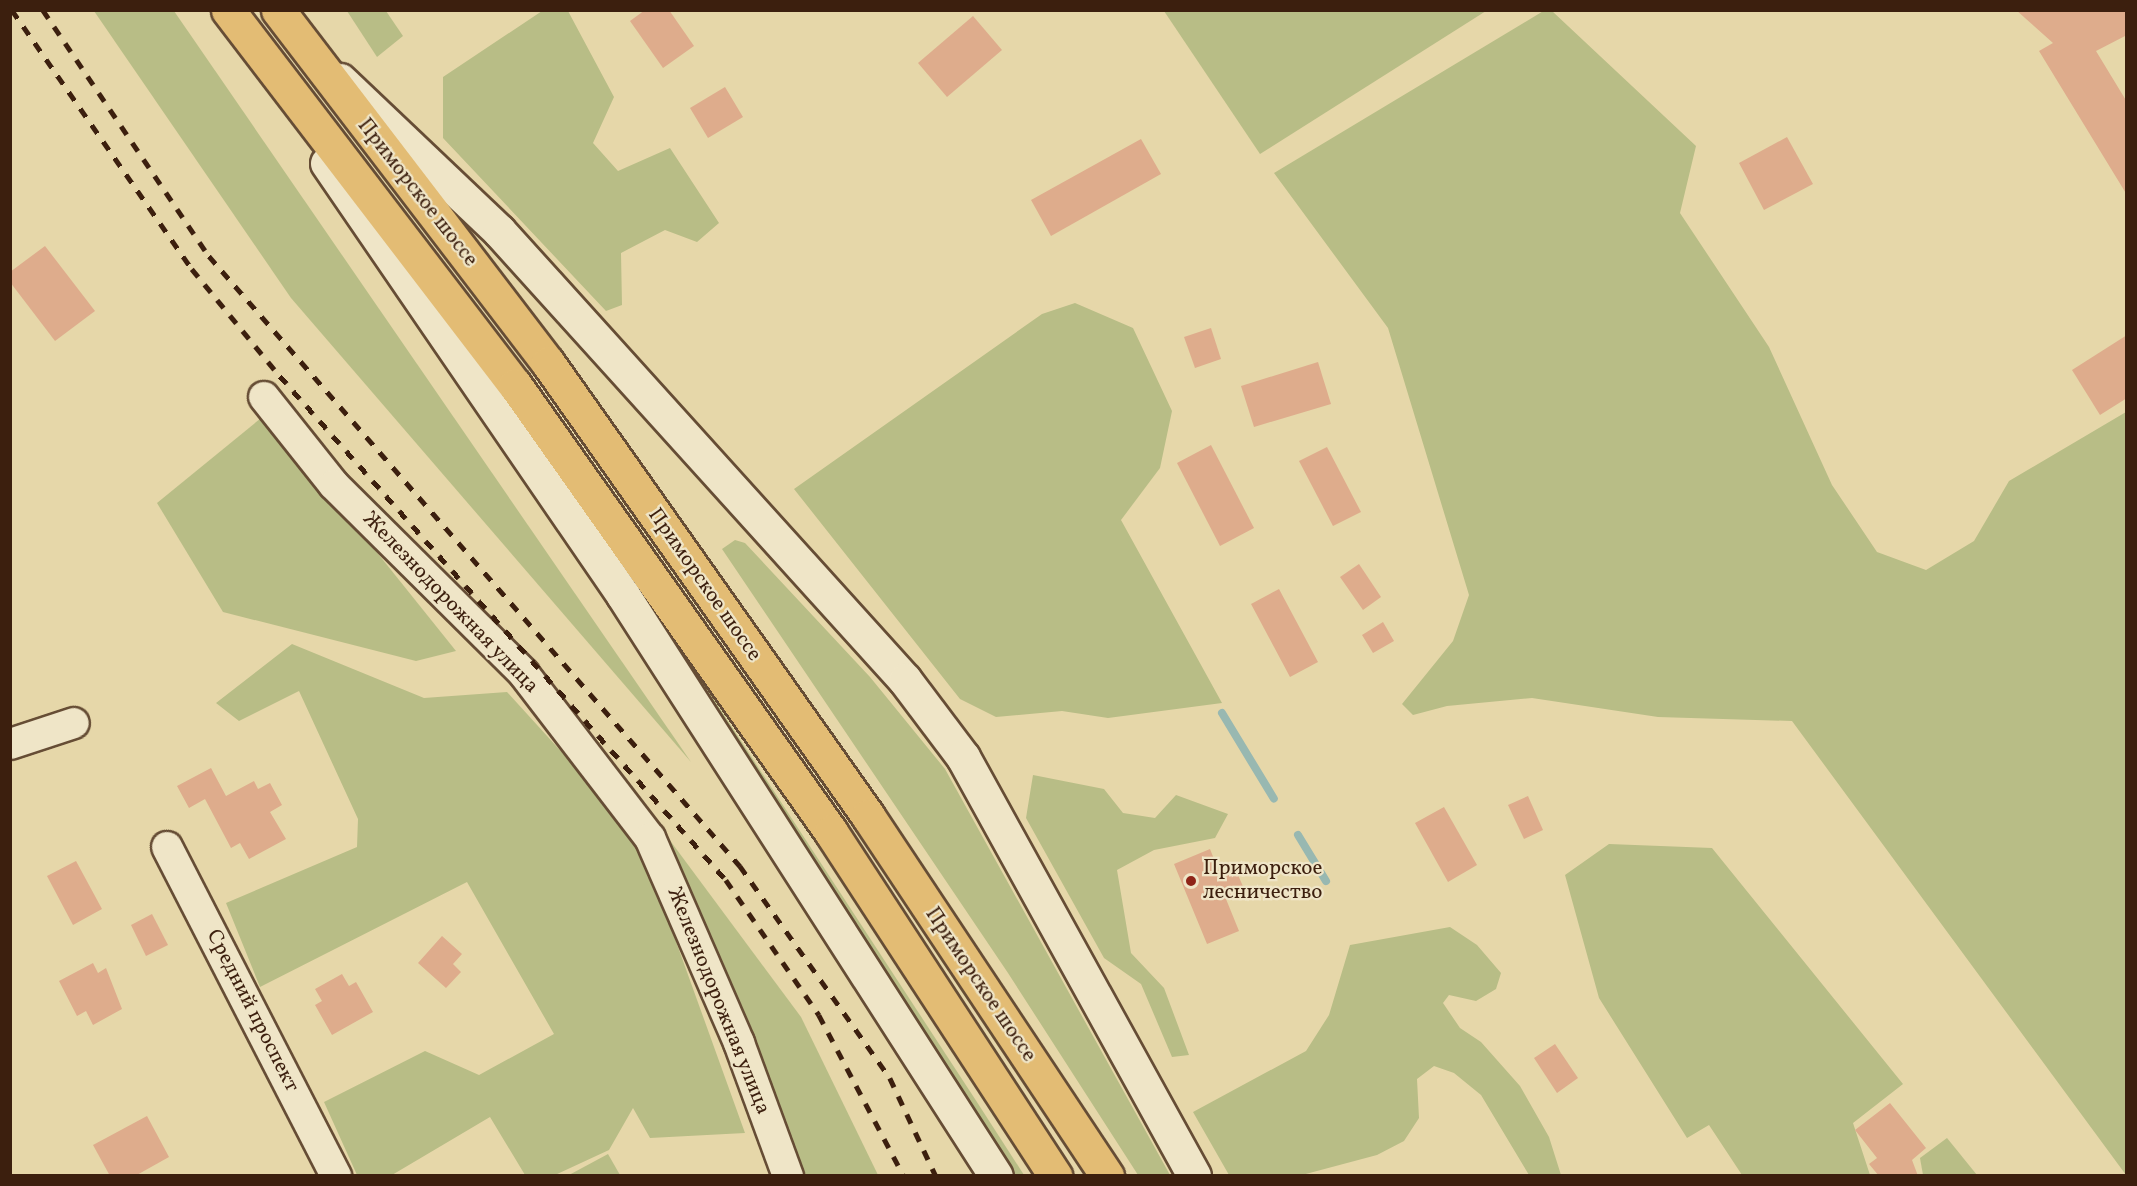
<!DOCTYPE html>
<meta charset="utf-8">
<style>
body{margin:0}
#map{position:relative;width:2137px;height:1186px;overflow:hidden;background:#e6d7a9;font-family:Vollkorn,serif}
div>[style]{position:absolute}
.green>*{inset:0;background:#b8bd86}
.stream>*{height:8px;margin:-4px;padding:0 4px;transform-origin:4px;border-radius:4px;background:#98b8b1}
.building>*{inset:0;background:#deac8c}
.roads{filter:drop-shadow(2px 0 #664d35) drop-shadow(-2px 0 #664d35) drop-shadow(0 2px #664d35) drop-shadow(0 -2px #664d35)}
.minor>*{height:30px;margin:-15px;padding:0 15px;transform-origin:15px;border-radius:15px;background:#efe5c7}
.tertiary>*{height:33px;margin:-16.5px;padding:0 16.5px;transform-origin:16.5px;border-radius:16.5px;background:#efe5c7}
.primary>*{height:33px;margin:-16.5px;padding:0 16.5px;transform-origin:16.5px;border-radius:16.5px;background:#e3bc74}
.rail>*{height:4.5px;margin-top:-2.25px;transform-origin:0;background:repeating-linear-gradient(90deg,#3c1f0e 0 10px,transparent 0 20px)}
.dots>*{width:16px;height:16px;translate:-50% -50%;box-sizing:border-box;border:3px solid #efe5c7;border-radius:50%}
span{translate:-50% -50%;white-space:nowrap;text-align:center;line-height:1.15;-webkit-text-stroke:4.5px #efe5c7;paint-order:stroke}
.street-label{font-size:21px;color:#3c1f0e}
.poi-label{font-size:21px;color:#3c1f0e}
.left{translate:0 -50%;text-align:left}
.frame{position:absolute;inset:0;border:12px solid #3c1f0e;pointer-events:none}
</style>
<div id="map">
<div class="green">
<div style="clip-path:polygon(1545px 10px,1552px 11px,1696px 146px,1680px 213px,1769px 347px,1832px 485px,1877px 552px,1926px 570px,1974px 541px,2009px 481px,2126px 412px,2126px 1175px,1792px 721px,1658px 717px,1532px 698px,1447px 706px,1413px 715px,1402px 704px,1453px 641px,1469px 595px,1388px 328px,1274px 173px)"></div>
<div style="clip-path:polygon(94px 11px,174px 11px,691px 762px,291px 298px)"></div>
<div style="clip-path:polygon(347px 11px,386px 11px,403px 36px,377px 57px)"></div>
<div style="clip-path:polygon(542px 11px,568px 11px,614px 97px,593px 143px,618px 171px,670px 148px,719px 223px,697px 242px,665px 230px,621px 253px,622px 305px,606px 311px,443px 138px,443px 77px)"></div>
<div style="clip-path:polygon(1164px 11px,1486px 11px,1260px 154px)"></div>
<div style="clip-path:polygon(1075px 303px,1133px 328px,1172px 411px,1160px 468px,1121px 520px,1222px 703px,1108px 718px,1062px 711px,996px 717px,960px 699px,794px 489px,1042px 314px)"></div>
<div style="clip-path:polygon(266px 414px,456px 651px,416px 661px,223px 612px,157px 503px)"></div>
<div style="clip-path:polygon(735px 540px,745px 543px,870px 677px,945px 769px,1170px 1175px,1138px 1175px,1008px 973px,722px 549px)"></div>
<div style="clip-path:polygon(660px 617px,975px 1099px,1024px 1175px,1011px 1175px)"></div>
<div style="clip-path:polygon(292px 644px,424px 698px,507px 692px,638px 836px,745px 1133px,650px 1138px,633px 1108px,609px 1150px,555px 1175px,525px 1175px,490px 1117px,392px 1175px,357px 1175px,324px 1102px,425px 1051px,479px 1075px,554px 1034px,467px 882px,260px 987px,226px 903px,357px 847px,358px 819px,299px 691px,239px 721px,216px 703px)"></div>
<div style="clip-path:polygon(1033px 775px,1104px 789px,1123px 813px,1155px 818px,1176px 795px,1228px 814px,1215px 838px,1154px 850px,1117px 870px,1131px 953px,1164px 988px,1189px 1055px,1172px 1057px,1141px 984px,1104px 958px,1026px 818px)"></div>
<div style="clip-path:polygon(660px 827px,801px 1017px,878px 1175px,795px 1175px)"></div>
<div style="clip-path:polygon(1609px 844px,1712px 848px,1903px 1084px,1853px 1123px,1870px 1175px,1742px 1175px,1709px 1125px,1687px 1138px,1599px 998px,1565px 875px)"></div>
<div style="clip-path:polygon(1450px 927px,1477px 945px,1501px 973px,1496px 989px,1476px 1001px,1449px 995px,1443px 1003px,1460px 1028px,1481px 1042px,1520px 1086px,1549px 1137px,1561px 1175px,1529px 1175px,1481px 1095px,1454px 1073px,1434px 1066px,1417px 1079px,1419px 1118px,1404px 1141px,1377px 1155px,1302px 1175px,1229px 1175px,1193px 1112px,1306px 1051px,1329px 1015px,1350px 945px)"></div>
<div style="clip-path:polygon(1947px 1138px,1977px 1175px,1923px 1175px,1920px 1158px)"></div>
<div style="clip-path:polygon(608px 1154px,620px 1175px,569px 1175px)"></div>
</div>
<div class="stream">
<div style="left:1222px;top:713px;width:100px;rotate:58.8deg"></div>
<div style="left:1298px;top:835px;width:54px;rotate:58.7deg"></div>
</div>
<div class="building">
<div style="clip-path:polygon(645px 10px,669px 10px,694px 46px,663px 68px,630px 21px)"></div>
<div style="clip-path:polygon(2016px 10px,2127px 10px,2127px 35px,2096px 51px,2127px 102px,2127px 195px,2039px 51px,2053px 43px)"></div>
<div style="clip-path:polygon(973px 16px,1002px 50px,947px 97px,918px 63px)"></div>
<div style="clip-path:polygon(725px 87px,743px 117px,708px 138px,690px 108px)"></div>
<div style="clip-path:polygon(1787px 137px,1813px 184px,1764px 210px,1739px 163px)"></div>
<div style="clip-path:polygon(1141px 139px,1161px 174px,1051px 236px,1031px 200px)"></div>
<div style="clip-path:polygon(45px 246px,95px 311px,55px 341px,10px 282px,10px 272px)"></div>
<div style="clip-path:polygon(1211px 328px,1221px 359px,1195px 368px,1184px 337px)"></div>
<div style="clip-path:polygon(2127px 335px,2127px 398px,2100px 415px,2072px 370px)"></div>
<div style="clip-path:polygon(1318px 362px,1331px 404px,1254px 427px,1241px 386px)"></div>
<div style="clip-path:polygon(1211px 445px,1254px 528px,1220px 546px,1177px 463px)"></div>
<div style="clip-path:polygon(1327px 447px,1361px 512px,1333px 526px,1299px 461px)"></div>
<div style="clip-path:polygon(1359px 564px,1381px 597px,1363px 610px,1340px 577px)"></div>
<div style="clip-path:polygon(1279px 589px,1318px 662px,1290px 677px,1251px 604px)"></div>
<div style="clip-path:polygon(1383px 622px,1394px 641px,1373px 653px,1362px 635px)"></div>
<div style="clip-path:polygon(211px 768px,226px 796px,254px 781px,258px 789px,270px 783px,282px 805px,270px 812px,286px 839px,249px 859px,240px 843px,231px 848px,205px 799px,189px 808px,177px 786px)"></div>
<div style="clip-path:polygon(1528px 796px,1543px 830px,1524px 839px,1508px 805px)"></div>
<div style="clip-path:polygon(1444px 807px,1477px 865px,1448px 882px,1415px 823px)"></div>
<div style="clip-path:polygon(1210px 849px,1220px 874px,1235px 868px,1245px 891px,1226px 899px,1239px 931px,1207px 944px,1174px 864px)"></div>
<div style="clip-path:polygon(76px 861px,102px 909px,73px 925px,47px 876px)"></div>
<div style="clip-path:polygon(152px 914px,168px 945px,146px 956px,131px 925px)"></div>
<div style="clip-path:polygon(442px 936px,462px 954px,453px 964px,461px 972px,446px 988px,418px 963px)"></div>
<div style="clip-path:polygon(93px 963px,98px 973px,106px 968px,122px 1009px,93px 1025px,86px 1011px,77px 1016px,59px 981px)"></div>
<div style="clip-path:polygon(342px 974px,349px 986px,356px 982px,373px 1012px,332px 1035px,315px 1005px,322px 1001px,315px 989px)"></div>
<div style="clip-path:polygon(1555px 1044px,1578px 1078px,1557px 1093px,1534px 1058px)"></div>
<div style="clip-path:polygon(1890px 1103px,1926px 1148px,1912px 1160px,1918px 1176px,1879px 1176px,1869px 1164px,1877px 1158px,1855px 1130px)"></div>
<div style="clip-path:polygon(147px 1116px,169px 1157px,135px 1176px,110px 1176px,93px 1145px)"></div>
</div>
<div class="roads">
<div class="minor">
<div style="left:264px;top:397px;width:112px;rotate:51.5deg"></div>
<div style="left:334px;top:485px;width:268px;rotate:44.8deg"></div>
<div style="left:524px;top:674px;width:207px;rotate:52.5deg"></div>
<div style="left:650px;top:838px;width:223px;rotate:66.5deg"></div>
<div style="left:739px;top:1043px;width:142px;rotate:69.8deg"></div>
<div style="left:10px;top:744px;width:67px;rotate:-18.2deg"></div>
<div style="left:167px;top:847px;width:370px;rotate:62.8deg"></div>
</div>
<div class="tertiary">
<div style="left:340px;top:80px;width:219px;rotate:43.5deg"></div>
<div style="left:499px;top:231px;width:605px;rotate:47.88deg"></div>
<div style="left:905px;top:680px;width:96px;rotate:53deg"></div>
<div style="left:963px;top:757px;width:478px;rotate:61.1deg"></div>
<div style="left:327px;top:163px;width:524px;rotate:55.58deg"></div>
<div style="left:623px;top:595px;width:690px;rotate:57.3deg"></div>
</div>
<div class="primary">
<div style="left:228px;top:10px;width:472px;rotate:52.6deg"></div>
<div style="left:515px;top:385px;width:547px;rotate:54.74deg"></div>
<div style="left:831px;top:832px;width:411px;rotate:56.9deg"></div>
<div style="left:278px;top:10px;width:444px;rotate:52.6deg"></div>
<div style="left:548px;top:363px;width:555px;rotate:54.76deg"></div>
<div style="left:868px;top:816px;width:432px;rotate:56.4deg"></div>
</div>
</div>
<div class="rail">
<div style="left:12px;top:10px;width:315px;rotate:55.2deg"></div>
<div style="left:192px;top:269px;width:139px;rotate:50.6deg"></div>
<div style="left:280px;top:376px;width:673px;rotate:48.49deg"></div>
<div style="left:726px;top:880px;width:164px;rotate:55.4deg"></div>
<div style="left:819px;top:1015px;width:182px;rotate:62.2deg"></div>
<div style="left:43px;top:10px;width:297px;rotate:56deg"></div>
<div style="left:209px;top:256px;width:809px;rotate:48.96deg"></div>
<div style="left:740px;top:866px;width:260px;rotate:54.7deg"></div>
<div style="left:890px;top:1078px;width:108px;rotate:64.9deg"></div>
</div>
<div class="dots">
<div style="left:1191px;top:881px;background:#8f2418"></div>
</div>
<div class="street-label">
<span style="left:417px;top:193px;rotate:52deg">Приморское шоссе</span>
<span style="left:704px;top:585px;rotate:55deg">Приморское шоссе</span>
<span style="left:450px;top:603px;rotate:46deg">Железнодорожная улица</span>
<span style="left:980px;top:985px;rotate:56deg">Приморское шоссе</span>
<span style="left:718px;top:1001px;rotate:68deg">Железнодорожная улица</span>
<span style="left:252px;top:1011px;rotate:63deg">Средний проспект</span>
</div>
<div class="poi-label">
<span class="left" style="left:1203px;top:881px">Приморское<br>лесничество</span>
</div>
<div class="frame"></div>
</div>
